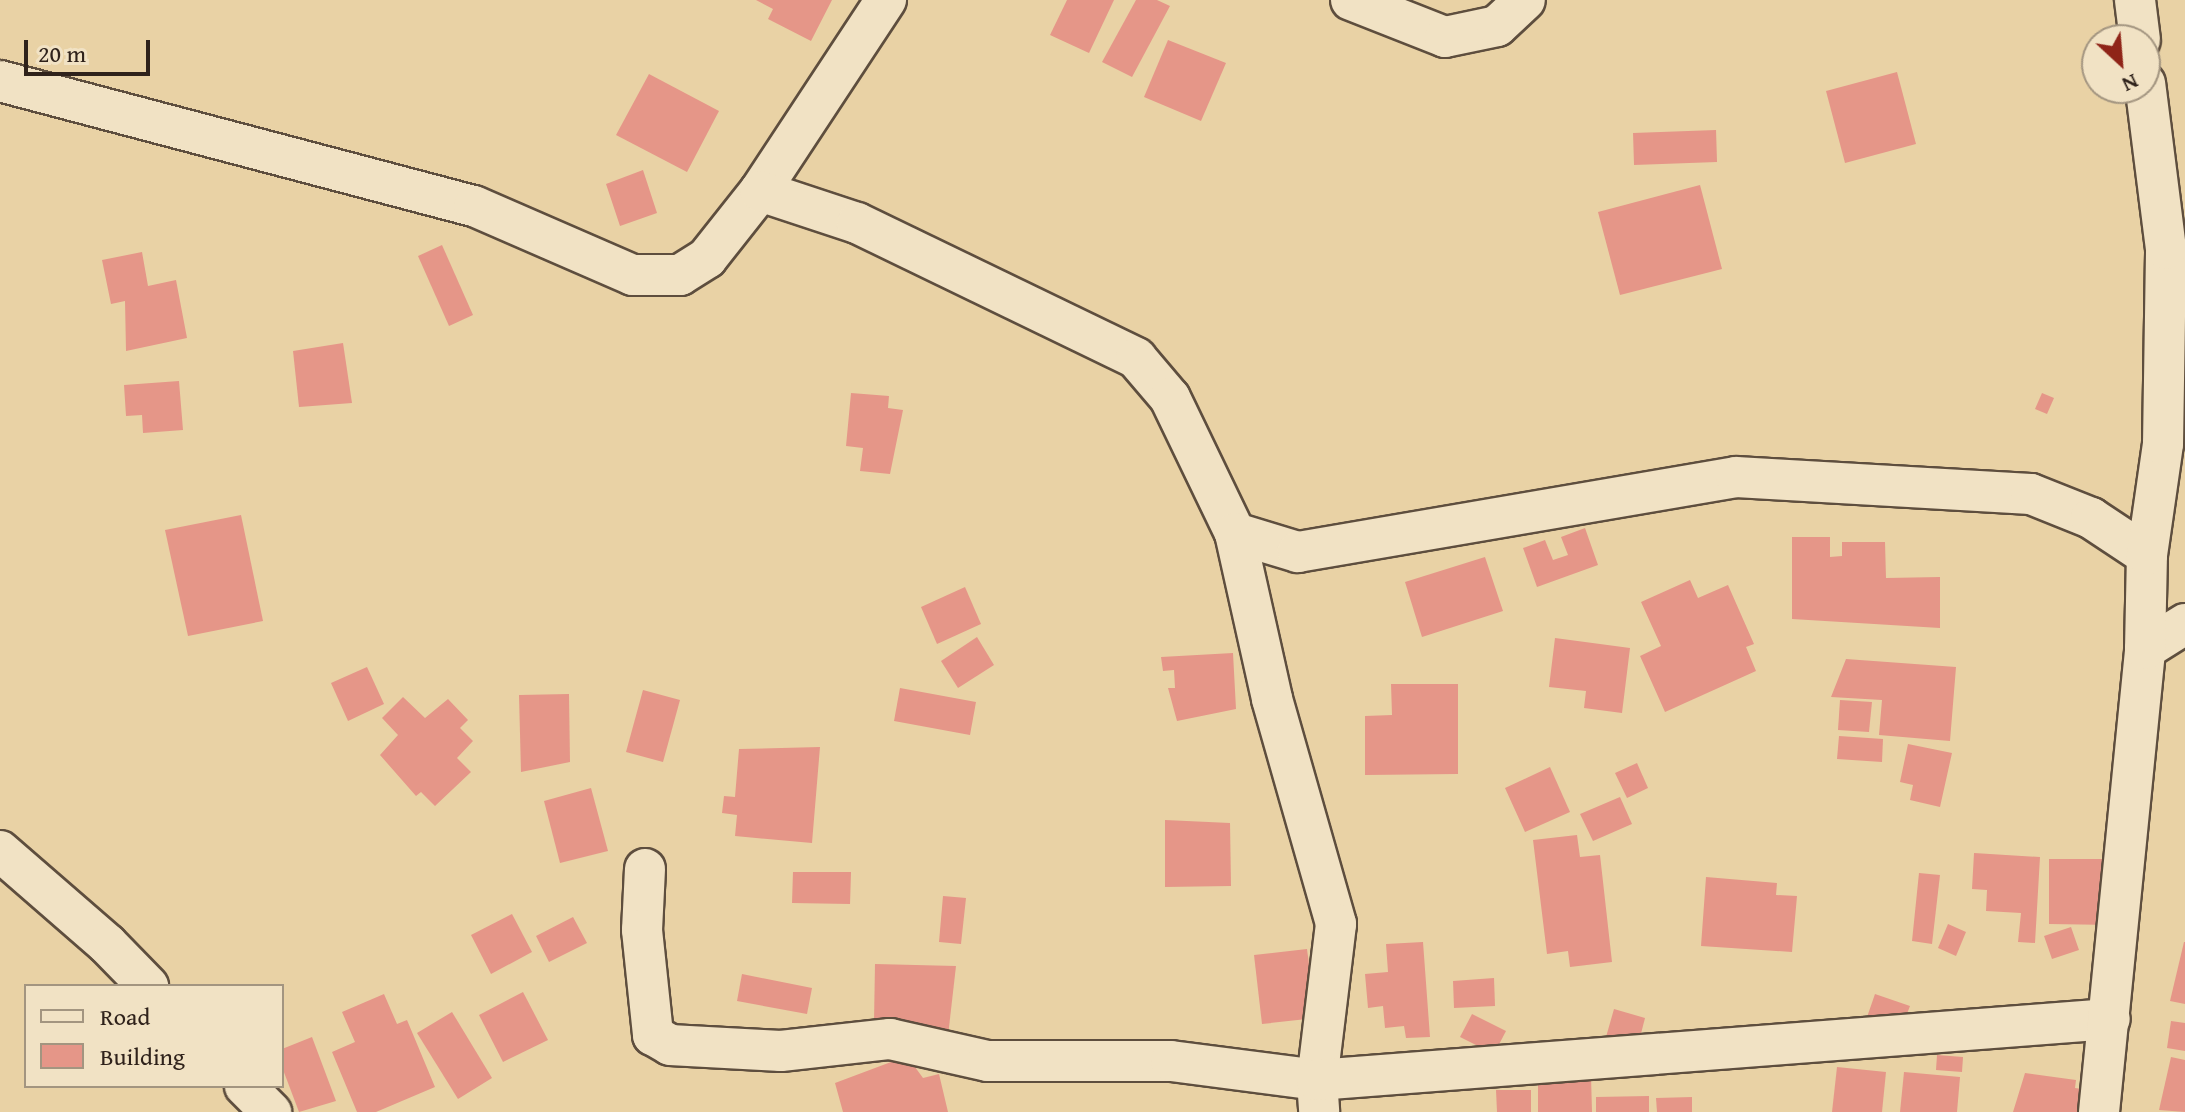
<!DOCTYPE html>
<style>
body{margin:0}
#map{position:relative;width:2185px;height:1112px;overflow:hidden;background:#e9d2a5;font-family:"Gentium Book Plus",serif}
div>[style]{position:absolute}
.building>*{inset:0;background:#e59688}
.roads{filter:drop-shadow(2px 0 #5e4e3e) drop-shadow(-2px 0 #5e4e3e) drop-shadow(0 2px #5e4e3e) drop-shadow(0 -2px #5e4e3e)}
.minor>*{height:40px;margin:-20px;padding:0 20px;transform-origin:20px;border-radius:20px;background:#f1e2c4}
span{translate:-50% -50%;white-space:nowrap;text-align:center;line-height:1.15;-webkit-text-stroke:6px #f1e2c4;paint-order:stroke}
.legend{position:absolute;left:24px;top:984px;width:260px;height:104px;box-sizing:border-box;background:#f1e2c4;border:2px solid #a39580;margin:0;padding:10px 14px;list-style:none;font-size:24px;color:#2f221b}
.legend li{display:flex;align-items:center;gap:16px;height:40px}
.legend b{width:40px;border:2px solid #a39580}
.north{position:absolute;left:2081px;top:24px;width:80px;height:80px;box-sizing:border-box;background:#f1e2c4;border:2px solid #a39580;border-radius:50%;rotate:154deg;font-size:22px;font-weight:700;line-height:32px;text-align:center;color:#2f221b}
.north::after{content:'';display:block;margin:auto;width:28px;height:36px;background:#8f2418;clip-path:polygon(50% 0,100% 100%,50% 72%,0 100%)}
.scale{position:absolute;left:24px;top:40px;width:126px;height:36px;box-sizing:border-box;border:4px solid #2f221b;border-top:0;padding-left:10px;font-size:24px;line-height:28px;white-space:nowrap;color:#2f221b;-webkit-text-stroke:6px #f1e2c4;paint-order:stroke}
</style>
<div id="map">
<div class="building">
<div style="clip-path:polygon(756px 0,832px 0,811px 41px,768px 19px,773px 9px)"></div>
<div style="clip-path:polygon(1067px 0,1114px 0,1089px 53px,1050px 35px)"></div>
<div style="clip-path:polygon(1136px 0,1157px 0,1170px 6px,1132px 77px,1102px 62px)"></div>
<div style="clip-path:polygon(1168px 40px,1226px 63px,1201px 121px,1144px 97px)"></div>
<div style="clip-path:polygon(1897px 72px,1916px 144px,1845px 163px,1826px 91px)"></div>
<div style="clip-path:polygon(649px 74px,719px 111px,687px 172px,616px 135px)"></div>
<div style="clip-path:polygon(1716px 130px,1717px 162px,1634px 165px,1633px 133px)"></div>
<div style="clip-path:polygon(643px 170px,657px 213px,620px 226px,606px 184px)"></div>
<div style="clip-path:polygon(1700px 185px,1722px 269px,1620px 295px,1598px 212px)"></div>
<div style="clip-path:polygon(442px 245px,473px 315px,449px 326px,418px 256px)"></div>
<div style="clip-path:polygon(142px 252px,148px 286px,176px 280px,187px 338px,126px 351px,125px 301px,111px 304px,102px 260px)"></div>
<div style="clip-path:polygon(343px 343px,352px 403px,299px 407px,293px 351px)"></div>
<div style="clip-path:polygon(179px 381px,183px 430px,143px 433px,142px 415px,126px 416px,124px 385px)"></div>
<div style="clip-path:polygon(851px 393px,889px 396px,888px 408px,903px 410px,890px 474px,860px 471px,863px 448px,846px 446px)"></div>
<div style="clip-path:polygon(2042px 393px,2054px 398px,2047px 414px,2035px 409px)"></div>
<div style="clip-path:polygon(241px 515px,263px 621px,188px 636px,165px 530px)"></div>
<div style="clip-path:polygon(1585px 528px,1598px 565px,1537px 587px,1523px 548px,1545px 540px,1553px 560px,1568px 555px,1561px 537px)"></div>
<div style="clip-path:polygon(1792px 537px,1830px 537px,1830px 557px,1842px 556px,1842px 542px,1885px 542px,1886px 578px,1940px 577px,1940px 628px,1792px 619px)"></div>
<div style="clip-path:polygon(1485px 557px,1503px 611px,1422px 637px,1405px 582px)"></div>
<div style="clip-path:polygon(1690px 580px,1698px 598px,1728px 585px,1754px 644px,1746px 647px,1756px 671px,1665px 712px,1640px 656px,1661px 646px,1641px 602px)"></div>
<div style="clip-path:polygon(965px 587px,981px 624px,937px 644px,921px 607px)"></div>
<div style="clip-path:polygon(977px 637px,994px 665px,958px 688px,941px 661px)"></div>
<div style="clip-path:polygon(1555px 638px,1630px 648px,1622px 713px,1584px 708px,1586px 691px,1549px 687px)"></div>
<div style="clip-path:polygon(1233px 653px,1236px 709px,1177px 721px,1168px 688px,1175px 688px,1174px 670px,1163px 671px,1161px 657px)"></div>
<div style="clip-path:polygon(1846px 659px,1956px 667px,1950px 741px,1879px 735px,1882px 700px,1831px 697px)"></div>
<div style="clip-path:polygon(367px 667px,384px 704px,348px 721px,331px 683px)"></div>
<div style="clip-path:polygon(1391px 684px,1458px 684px,1458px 774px,1365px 775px,1365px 716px,1392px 715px)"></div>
<div style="clip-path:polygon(900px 688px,976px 702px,970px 735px,894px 721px)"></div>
<div style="clip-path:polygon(643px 690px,680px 700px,663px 762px,626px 752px)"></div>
<div style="clip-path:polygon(569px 694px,570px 762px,521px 772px,519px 695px)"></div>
<div style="clip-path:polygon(403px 697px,425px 718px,448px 699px,468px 720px,460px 728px,473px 741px,457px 758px,471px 772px,435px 806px,421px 792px,416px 796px,380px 755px,398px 735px,382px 718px)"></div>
<div style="clip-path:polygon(1840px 700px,1872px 702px,1869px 732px,1838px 730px)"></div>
<div style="clip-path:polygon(1839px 736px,1883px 739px,1882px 762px,1837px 759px)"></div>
<div style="clip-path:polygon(1908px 744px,1952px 753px,1940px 807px,1910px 800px,1913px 785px,1900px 782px)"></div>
<div style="clip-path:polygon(820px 747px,812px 843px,735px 836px,737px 815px,722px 813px,724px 796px,735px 797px,739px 749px)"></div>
<div style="clip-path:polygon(1637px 763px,1648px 788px,1627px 798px,1615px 773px)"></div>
<div style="clip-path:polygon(1550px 767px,1570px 812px,1525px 832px,1505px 788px)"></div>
<div style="clip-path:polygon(591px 788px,608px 851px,560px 863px,544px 801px)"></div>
<div style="clip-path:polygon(1620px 797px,1632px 824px,1593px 841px,1580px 814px)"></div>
<div style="clip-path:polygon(1165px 820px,1230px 823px,1231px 886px,1165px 887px)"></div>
<div style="clip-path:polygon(1577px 835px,1580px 857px,1600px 855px,1612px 962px,1570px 967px,1568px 951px,1547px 954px,1533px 840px)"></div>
<div style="clip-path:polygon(1974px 853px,2040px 857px,2035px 943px,2018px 942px,2021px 913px,1986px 911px,1987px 890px,1972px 889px)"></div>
<div style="clip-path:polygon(2049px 859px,2114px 859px,2113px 925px,2049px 924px)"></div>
<div style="clip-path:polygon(793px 872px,851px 872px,850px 904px,792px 903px)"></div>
<div style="clip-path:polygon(1919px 873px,1940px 875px,1932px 944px,1912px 941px)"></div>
<div style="clip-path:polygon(1706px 877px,1777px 883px,1776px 895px,1797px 896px,1792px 952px,1701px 946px)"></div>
<div style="clip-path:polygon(943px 896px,966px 898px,961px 944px,939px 942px)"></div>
<div style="clip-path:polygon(512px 914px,532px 952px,491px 974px,471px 935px)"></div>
<div style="clip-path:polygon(573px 917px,587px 943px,549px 962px,536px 936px)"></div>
<div style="clip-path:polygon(1948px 924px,1966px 932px,1956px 956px,1938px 948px)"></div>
<div style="clip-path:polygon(2071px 927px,2079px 950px,2052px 959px,2044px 936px)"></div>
<div style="clip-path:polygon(1423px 942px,1430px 1037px,1406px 1038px,1404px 1026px,1385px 1028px,1383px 1006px,1368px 1008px,1365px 974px,1388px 972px,1386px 944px)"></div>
<div style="clip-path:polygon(2184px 942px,2185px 942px,2185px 1004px,2170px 1001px)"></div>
<div style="clip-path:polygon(1307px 949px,1316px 1018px,1262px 1024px,1254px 955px)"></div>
<div style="clip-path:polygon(875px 964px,956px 966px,948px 1036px,874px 1022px)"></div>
<div style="clip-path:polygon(742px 974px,812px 988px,807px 1014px,737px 1001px)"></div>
<div style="clip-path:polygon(1494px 978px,1495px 1006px,1454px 1008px,1453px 981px)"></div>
<div style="clip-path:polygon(523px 992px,548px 1040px,503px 1062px,479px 1015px)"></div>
<div style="clip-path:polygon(384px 994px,397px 1024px,407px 1020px,435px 1087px,376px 1112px,357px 1112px,332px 1052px,355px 1042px,342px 1012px)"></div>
<div style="clip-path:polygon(1875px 994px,1910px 1006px,1900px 1032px,1866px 1020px)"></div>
<div style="clip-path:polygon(1614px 1009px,1645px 1018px,1636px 1053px,1604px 1044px)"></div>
<div style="clip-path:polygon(452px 1012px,492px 1078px,458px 1099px,417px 1033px)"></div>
<div style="clip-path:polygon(1472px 1014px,1506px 1031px,1494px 1054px,1460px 1037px)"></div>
<div style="clip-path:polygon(2171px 1021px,2185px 1023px,2185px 1051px,2167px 1048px)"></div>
<div style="clip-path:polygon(312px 1037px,336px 1101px,299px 1112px,282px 1067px,282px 1049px)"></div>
<div style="clip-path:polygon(1937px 1055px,1963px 1057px,1962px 1072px,1936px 1070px)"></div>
<div style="clip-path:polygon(907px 1056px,923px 1078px,939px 1074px,948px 1112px,843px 1112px,835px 1083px)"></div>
<div style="clip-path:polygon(2171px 1057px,2185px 1060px,2185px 1112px,2159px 1110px)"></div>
<div style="clip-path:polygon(1837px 1067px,1886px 1072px,1882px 1112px,1832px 1112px)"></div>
<div style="clip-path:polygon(1904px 1072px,1960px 1077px,1957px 1112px,1900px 1112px)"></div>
<div style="clip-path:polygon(2025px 1073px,2076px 1080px,2075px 1088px,2090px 1090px,2087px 1112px,2013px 1112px)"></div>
<div style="clip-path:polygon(1538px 1076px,1591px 1076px,1592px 1112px,1538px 1112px)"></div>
<div style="clip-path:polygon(1496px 1090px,1531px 1090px,1531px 1112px,1497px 1112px)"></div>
<div style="clip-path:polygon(1649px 1096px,1649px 1112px,1596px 1112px,1596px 1097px)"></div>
<div style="clip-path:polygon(1692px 1097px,1692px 1112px,1657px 1112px,1656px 1098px)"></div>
</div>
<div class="roads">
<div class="minor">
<div style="left:1351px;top:0;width:101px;rotate:21.5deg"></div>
<div style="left:1445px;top:37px;width:53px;rotate:-11.9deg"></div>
<div style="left:1497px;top:26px;width:38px;rotate:-43deg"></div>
<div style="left:2135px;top:0;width:40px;rotate:82.9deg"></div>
<div style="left:0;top:81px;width:490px;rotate:14.8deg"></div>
<div style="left:474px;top:206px;width:173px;rotate:23.5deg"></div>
<div style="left:633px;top:275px;width:47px"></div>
<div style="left:680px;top:275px;width:32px;rotate:-32deg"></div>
<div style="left:707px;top:258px;width:85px;rotate:-51.7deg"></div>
<div style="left:760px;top:191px;width:229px;rotate:-56.6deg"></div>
<div style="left:760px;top:191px;width:102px;rotate:18.3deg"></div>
<div style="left:857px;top:223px;width:310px;rotate:25.8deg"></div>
<div style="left:1136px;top:358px;width:52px;rotate:49.6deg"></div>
<div style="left:1170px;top:398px;width:150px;rotate:64.3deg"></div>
<div style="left:1235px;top:533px;width:170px;rotate:77.4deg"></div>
<div style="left:1272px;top:699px;width:234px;rotate:74.1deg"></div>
<div style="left:1336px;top:924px;width:157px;rotate:96.9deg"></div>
<div style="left:1317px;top:1080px;width:32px;rotate:86deg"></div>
<div style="left:1235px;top:533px;width:66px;rotate:16.8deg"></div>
<div style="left:1298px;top:552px;width:444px;rotate:-9.7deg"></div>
<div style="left:1736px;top:477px;width:295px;rotate:3.3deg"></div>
<div style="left:2031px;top:494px;width:65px;rotate:21.8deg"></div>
<div style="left:2091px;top:518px;width:67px;rotate:33.5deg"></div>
<div style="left:2145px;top:649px;width:47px;rotate:-32deg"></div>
<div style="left:0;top:851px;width:142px;rotate:41deg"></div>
<div style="left:107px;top:944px;width:59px;rotate:45.7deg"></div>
<div style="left:645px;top:869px;width:61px;rotate:92.8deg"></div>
<div style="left:642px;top:930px;width:106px;rotate:84deg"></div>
<div style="left:653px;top:1035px;width:20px;rotate:30deg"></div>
<div style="left:670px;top:1045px;width:111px;rotate:3.1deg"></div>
<div style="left:781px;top:1051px;width:110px;rotate:-6.3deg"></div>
<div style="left:890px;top:1039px;width:100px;rotate:12.7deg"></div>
<div style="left:988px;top:1061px;width:183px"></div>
<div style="left:1171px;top:1061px;width:147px;rotate:7.4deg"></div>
<div style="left:1317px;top:1080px;width:795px;rotate:-4.4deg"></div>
<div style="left:245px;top:1086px;width:37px;rotate:45deg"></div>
<div style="left:2099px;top:1112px;width:465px;rotate:-84.3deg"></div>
<div style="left:2145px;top:649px;width:94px;rotate:-88.8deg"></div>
<div style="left:2147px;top:555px;width:112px;rotate:-81.8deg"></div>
<div style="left:2163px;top:444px;width:195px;rotate:-89.1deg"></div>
<div style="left:2166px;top:249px;width:167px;rotate:-97.2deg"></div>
</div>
</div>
<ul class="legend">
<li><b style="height:10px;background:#f1e2c4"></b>Road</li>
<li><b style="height:22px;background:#e59688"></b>Building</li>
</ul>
<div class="north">N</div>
<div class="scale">20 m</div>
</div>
